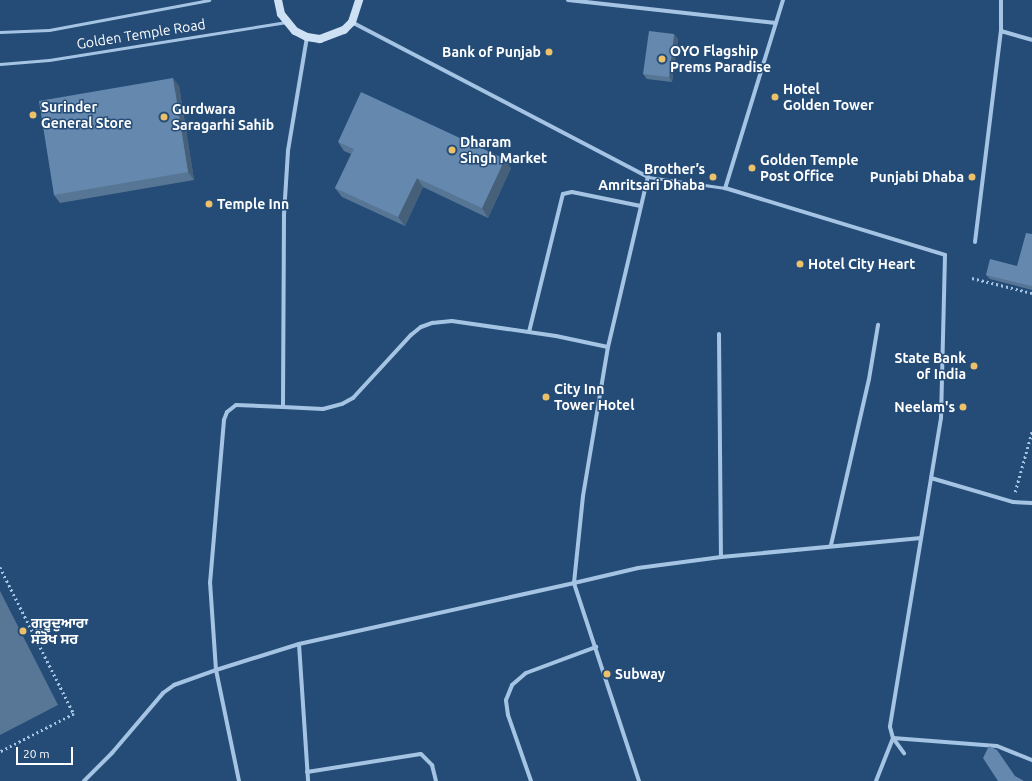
<!DOCTYPE html>
<meta charset="utf-8">
<style>
body{margin:0}
#map{position:relative;width:1032px;height:781px;overflow:hidden;background:#244c77;font-family:Ubuntu,"Noto Sans Gurmukhi",sans-serif}
div>[style]{position:absolute}
.water>*{inset:0;background:#587696}
.path>*{height:2.5px;margin-top:-1.25px;transform-origin:0;background:repeating-linear-gradient(90deg,#a5c4e3 0 2px,transparent 0 5px)}
.lane>*{height:3px;margin:-1.5px;padding:0 1.5px;transform-origin:1.5px;border-radius:1.5px;background:#a5c4e3}
.street>*{height:4px;margin:-2px;padding:0 2px;transform-origin:2px;border-radius:2px;background:#a5c4e3}
.secondary>*{height:8px;margin:-4px;padding:0 4px;transform-origin:4px;border-radius:4px;background:#cee0f3}
.wall>*{inset:0;background:#577696}
.shaded-wall>*{inset:0;background:#47607a}
.building>*{inset:0;background:#6589ae}
.dots>*{width:11px;height:11px;translate:-50% -50%;box-sizing:border-box;border:2px solid #244c77;border-radius:50%}
span{translate:-50% -50%;white-space:nowrap;text-align:center;line-height:1.15;-webkit-text-stroke:3px #244c77;paint-order:stroke}
.street-label{font-size:14px;color:#fff}
.poi-label{font-size:14px;color:#fff;font-weight:700}
.left{translate:0 -50%;text-align:left}
.right{translate:-100% -50%;text-align:right}
.scale{position:absolute;left:16px;top:747px;width:57px;height:18px;box-sizing:border-box;border:2px solid #fff;border-top:0;padding-left:5px;font-size:12px;line-height:14px;white-space:nowrap;color:#fff;-webkit-text-stroke:3px #244c77;paint-order:stroke}
</style>
<div id="map">
<div class="water">
<div style="clip-path:polygon(0 591px,58px 705px,0 735px)"></div>
</div>
<div class="path">
<div style="left:972px;top:278px;width:62px;rotate:14deg"></div>
<div style="left:1015px;top:492px;width:63px;rotate:-74.4deg"></div>
<div style="left:0;top:567px;width:165px;rotate:63.3deg"></div>
<div style="left:74px;top:714px;width:83px;rotate:152.8deg"></div>
</div>
<div class="lane">
<div style="left:0;top:32px;width:49px;rotate:-2.3deg"></div>
<div style="left:49px;top:30px;width:163px;rotate:-10.6deg"></div>
<div style="left:0;top:64px;width:49px;rotate:-4.7deg"></div>
<div style="left:49px;top:60px;width:239px;rotate:-9.1deg"></div>
<div style="left:648px;top:177px;width:78px;rotate:8.1deg"></div>
</div>
<div class="street">
<div style="left:568px;top:0;width:209px;rotate:6.3deg"></div>
<div style="left:783px;top:0;width:197px;rotate:107.1deg"></div>
<div style="left:725px;top:188px;width:230px;rotate:16.9deg"></div>
<div style="left:945px;top:255px;width:163px;rotate:91.4deg"></div>
<div style="left:941px;top:418px;width:313px;rotate:99.4deg"></div>
<div style="left:890px;top:727px;width:11px;rotate:75deg"></div>
<div style="left:893px;top:738px;width:19px;rotate:54deg"></div>
<div style="left:1001px;top:31px;width:32px;rotate:16deg"></div>
<div style="left:307px;top:37px;width:116px;rotate:99.5deg"></div>
<div style="left:288px;top:151px;width:63px;rotate:93.6deg"></div>
<div style="left:284px;top:214px;width:193px;rotate:90.3deg"></div>
<div style="left:283px;top:407px;width:47px;rotate:-177.6deg"></div>
<div style="left:236px;top:405px;width:11px;rotate:142deg"></div>
<div style="left:227px;top:412px;width:9px;rotate:111deg"></div>
<div style="left:224px;top:420px;width:163px;rotate:94.9deg"></div>
<div style="left:210px;top:582px;width:88px;rotate:86.1deg"></div>
<div style="left:216px;top:670px;width:87px;rotate:-17.4deg"></div>
<div style="left:299px;top:644px;width:282px;rotate:-12.5deg"></div>
<div style="left:574px;top:583px;width:87px;rotate:-84.1deg"></div>
<div style="left:583px;top:496px;width:151px;rotate:-80.5deg"></div>
<div style="left:608px;top:347px;width:175px;rotate:-76.8deg"></div>
<div style="left:648px;top:177px;width:334px;rotate:-152.4deg"></div>
<div style="left:975px;top:242px;width:213px;rotate:-83deg"></div>
<div style="left:1001px;top:31px;width:31px;rotate:-90deg"></div>
<div style="left:529px;top:332px;width:142px;rotate:-76.2deg"></div>
<div style="left:563px;top:194px;width:9px;rotate:-13deg"></div>
<div style="left:572px;top:192px;width:70px;rotate:11.5deg"></div>
<div style="left:719px;top:334px;width:223px;rotate:89.5deg"></div>
<div style="left:283px;top:407px;width:40px;rotate:2.9deg"></div>
<div style="left:323px;top:409px;width:20px;rotate:-15deg"></div>
<div style="left:342px;top:404px;width:13px;rotate:-29deg"></div>
<div style="left:353px;top:398px;width:86px;rotate:-47.4deg"></div>
<div style="left:411px;top:335px;width:13px;rotate:-39deg"></div>
<div style="left:421px;top:327px;width:12px;rotate:-20deg"></div>
<div style="left:432px;top:323px;width:20px;rotate:-6deg"></div>
<div style="left:452px;top:321px;width:105px;rotate:8.2deg"></div>
<div style="left:556px;top:336px;width:53px;rotate:11.9deg"></div>
<div style="left:931px;top:478px;width:85px;rotate:16.3deg"></div>
<div style="left:1013px;top:502px;width:19px;rotate:3deg"></div>
<div style="left:831px;top:545px;width:170px;rotate:-77.1deg"></div>
<div style="left:869px;top:379px;width:55px;rotate:-80.5deg"></div>
<div style="left:299px;top:644px;width:137px;rotate:86.2deg"></div>
<div style="left:893px;top:738px;width:104px;rotate:4.4deg"></div>
<div style="left:997px;top:746px;width:38px;rotate:22deg"></div>
<div style="left:307px;top:772px;width:115px;rotate:-9deg"></div>
<div style="left:421px;top:754px;width:16px;rotate:45deg"></div>
<div style="left:432px;top:765px;width:16px;rotate:76deg"></div>
<div style="left:84px;top:781px;width:40px;rotate:-45deg"></div>
<div style="left:112px;top:753px;width:79px;rotate:-49.6deg"></div>
<div style="left:163px;top:693px;width:14px;rotate:-36deg"></div>
<div style="left:174px;top:685px;width:45px;rotate:-19.7deg"></div>
<div style="left:216px;top:670px;width:113px;rotate:78.3deg"></div>
<div style="left:531px;top:781px;width:70px;rotate:-109.2deg"></div>
<div style="left:508px;top:715px;width:15px;rotate:-98deg"></div>
<div style="left:506px;top:700px;width:16px;rotate:-68deg"></div>
<div style="left:512px;top:685px;width:18px;rotate:-41deg"></div>
<div style="left:526px;top:673px;width:75px;rotate:-20.4deg"></div>
<div style="left:639px;top:781px;width:208px;rotate:-108.2deg"></div>
<div style="left:574px;top:583px;width:66px;rotate:-13.2deg"></div>
<div style="left:638px;top:568px;width:84px;rotate:-7.5deg"></div>
<div style="left:721px;top:557px;width:201px;rotate:-5.4deg"></div>
<div style="left:876px;top:781px;width:46px;rotate:-68.4deg"></div>
</div>
<div class="secondary">
<div style="left:278px;top:0;width:14px;rotate:78deg"></div>
<div style="left:281px;top:14px;width:22px;rotate:51deg"></div>
<div style="left:295px;top:31px;width:13px;rotate:27deg"></div>
<div style="left:307px;top:37px;width:13px;rotate:9deg"></div>
<div style="left:320px;top:39px;width:26px;rotate:-21deg"></div>
<div style="left:344px;top:30px;width:11px;rotate:-45deg"></div>
<div style="left:352px;top:22px;width:23px;rotate:-72deg"></div>
</div>
<div class="wall">
<div style="clip-path:polygon(674px 34px,678px 39px,672px 82px,647px 79px,643px 74px)"></div>
<div style="clip-path:polygon(179px 86px,194px 180px,60px 203px,54px 195px)"></div>
<div style="clip-path:polygon(338px 142px,511px 168px,488px 218px,423px 187px,405px 226px,342px 197px,335px 188px,351px 154px,344px 151px)"></div>
<div style="clip-path:polygon(1032px 234px,1032px 290px,990px 279px,986px 275px,1017px 266px)"></div>
</div>
<div class="shaded-wall">
<div style="clip-path:polygon(674px 34px,678px 39px,672px 82px,669px 77px)"></div>
<div style="clip-path:polygon(173px 78px,179px 86px,194px 180px,188px 172px)"></div>
<div style="clip-path:polygon(505px 159px,511px 168px,488px 218px,482px 208px)"></div>
<div style="clip-path:polygon(417px 178px,423px 187px,405px 226px,398px 217px)"></div>
</div>
<div class="building">
<div style="clip-path:polygon(649px 31px,674px 34px,669px 77px,643px 74px)"></div>
<div style="clip-path:polygon(173px 78px,188px 172px,54px 195px,39px 101px)"></div>
<div style="clip-path:polygon(361px 92px,505px 159px,482px 208px,417px 178px,398px 217px,335px 188px,354px 149px,338px 142px)"></div>
<div style="clip-path:polygon(1026px 233px,1032px 234px,1032px 286px,986px 275px,990px 259px,1017px 266px)"></div>
<div style="clip-path:polygon(989px 746px,997px 750px,1015px 776px,1024px 781px,998px 781px,983px 758px)"></div>
</div>
<div class="dots">
<div style="left:549px;top:52px;background:#edc16a"></div>
<div style="left:662px;top:59px;background:#edc16a"></div>
<div style="left:775px;top:97px;background:#edc16a"></div>
<div style="left:33px;top:115px;background:#edc16a"></div>
<div style="left:164px;top:117px;background:#edc16a"></div>
<div style="left:452px;top:150px;background:#edc16a"></div>
<div style="left:752px;top:168px;background:#edc16a"></div>
<div style="left:713px;top:177px;background:#edc16a"></div>
<div style="left:972px;top:177px;background:#edc16a"></div>
<div style="left:209px;top:204px;background:#edc16a"></div>
<div style="left:800px;top:264px;background:#edc16a"></div>
<div style="left:974px;top:366px;background:#edc16a"></div>
<div style="left:546px;top:397px;background:#edc16a"></div>
<div style="left:963px;top:407px;background:#edc16a"></div>
<div style="left:23px;top:631px;background:#edc16a"></div>
<div style="left:607px;top:674px;background:#edc16a"></div>
</div>
<div class="street-label">
<span style="left:141px;top:34px;rotate:-9deg">Golden Temple Road</span>
</div>
<div class="poi-label">
<span class="left" style="left:670px;top:59px">OYO Flagship<br>Prems Paradise</span>
<span class="right" style="left:541px;top:52px">Bank of Punjab</span>
<span class="left" style="left:783px;top:97px">Hotel<br>Golden Tower</span>
<span class="left" style="left:41px;top:115px">Surinder<br>General Store</span>
<span class="left" style="left:172px;top:117px">Gurdwara<br>Saragarhi Sahib</span>
<span class="left" style="left:460px;top:150px">Dharam<br>Singh Market</span>
<span class="left" style="left:760px;top:168px">Golden Temple<br>Post Office</span>
<span class="right" style="left:705px;top:177px">Brother’s<br>Amritsari Dhaba</span>
<span class="right" style="left:964px;top:177px">Punjabi Dhaba</span>
<span class="left" style="left:217px;top:204px">Temple Inn</span>
<span class="left" style="left:808px;top:264px">Hotel City Heart</span>
<span class="right" style="left:966px;top:366px">State Bank<br>of India</span>
<span class="left" style="left:554px;top:397px">City Inn<br>Tower Hotel</span>
<span class="right" style="left:955px;top:407px">Neelam's</span>
<span class="left" style="left:31px;top:631px">ਗੁਰੂਦੁਆਰਾ<br>ਸੰਤੋਖ ਸਰ</span>
<span class="left" style="left:615px;top:674px">Subway</span>
</div>
<div class="scale">20 m</div>
</div>
